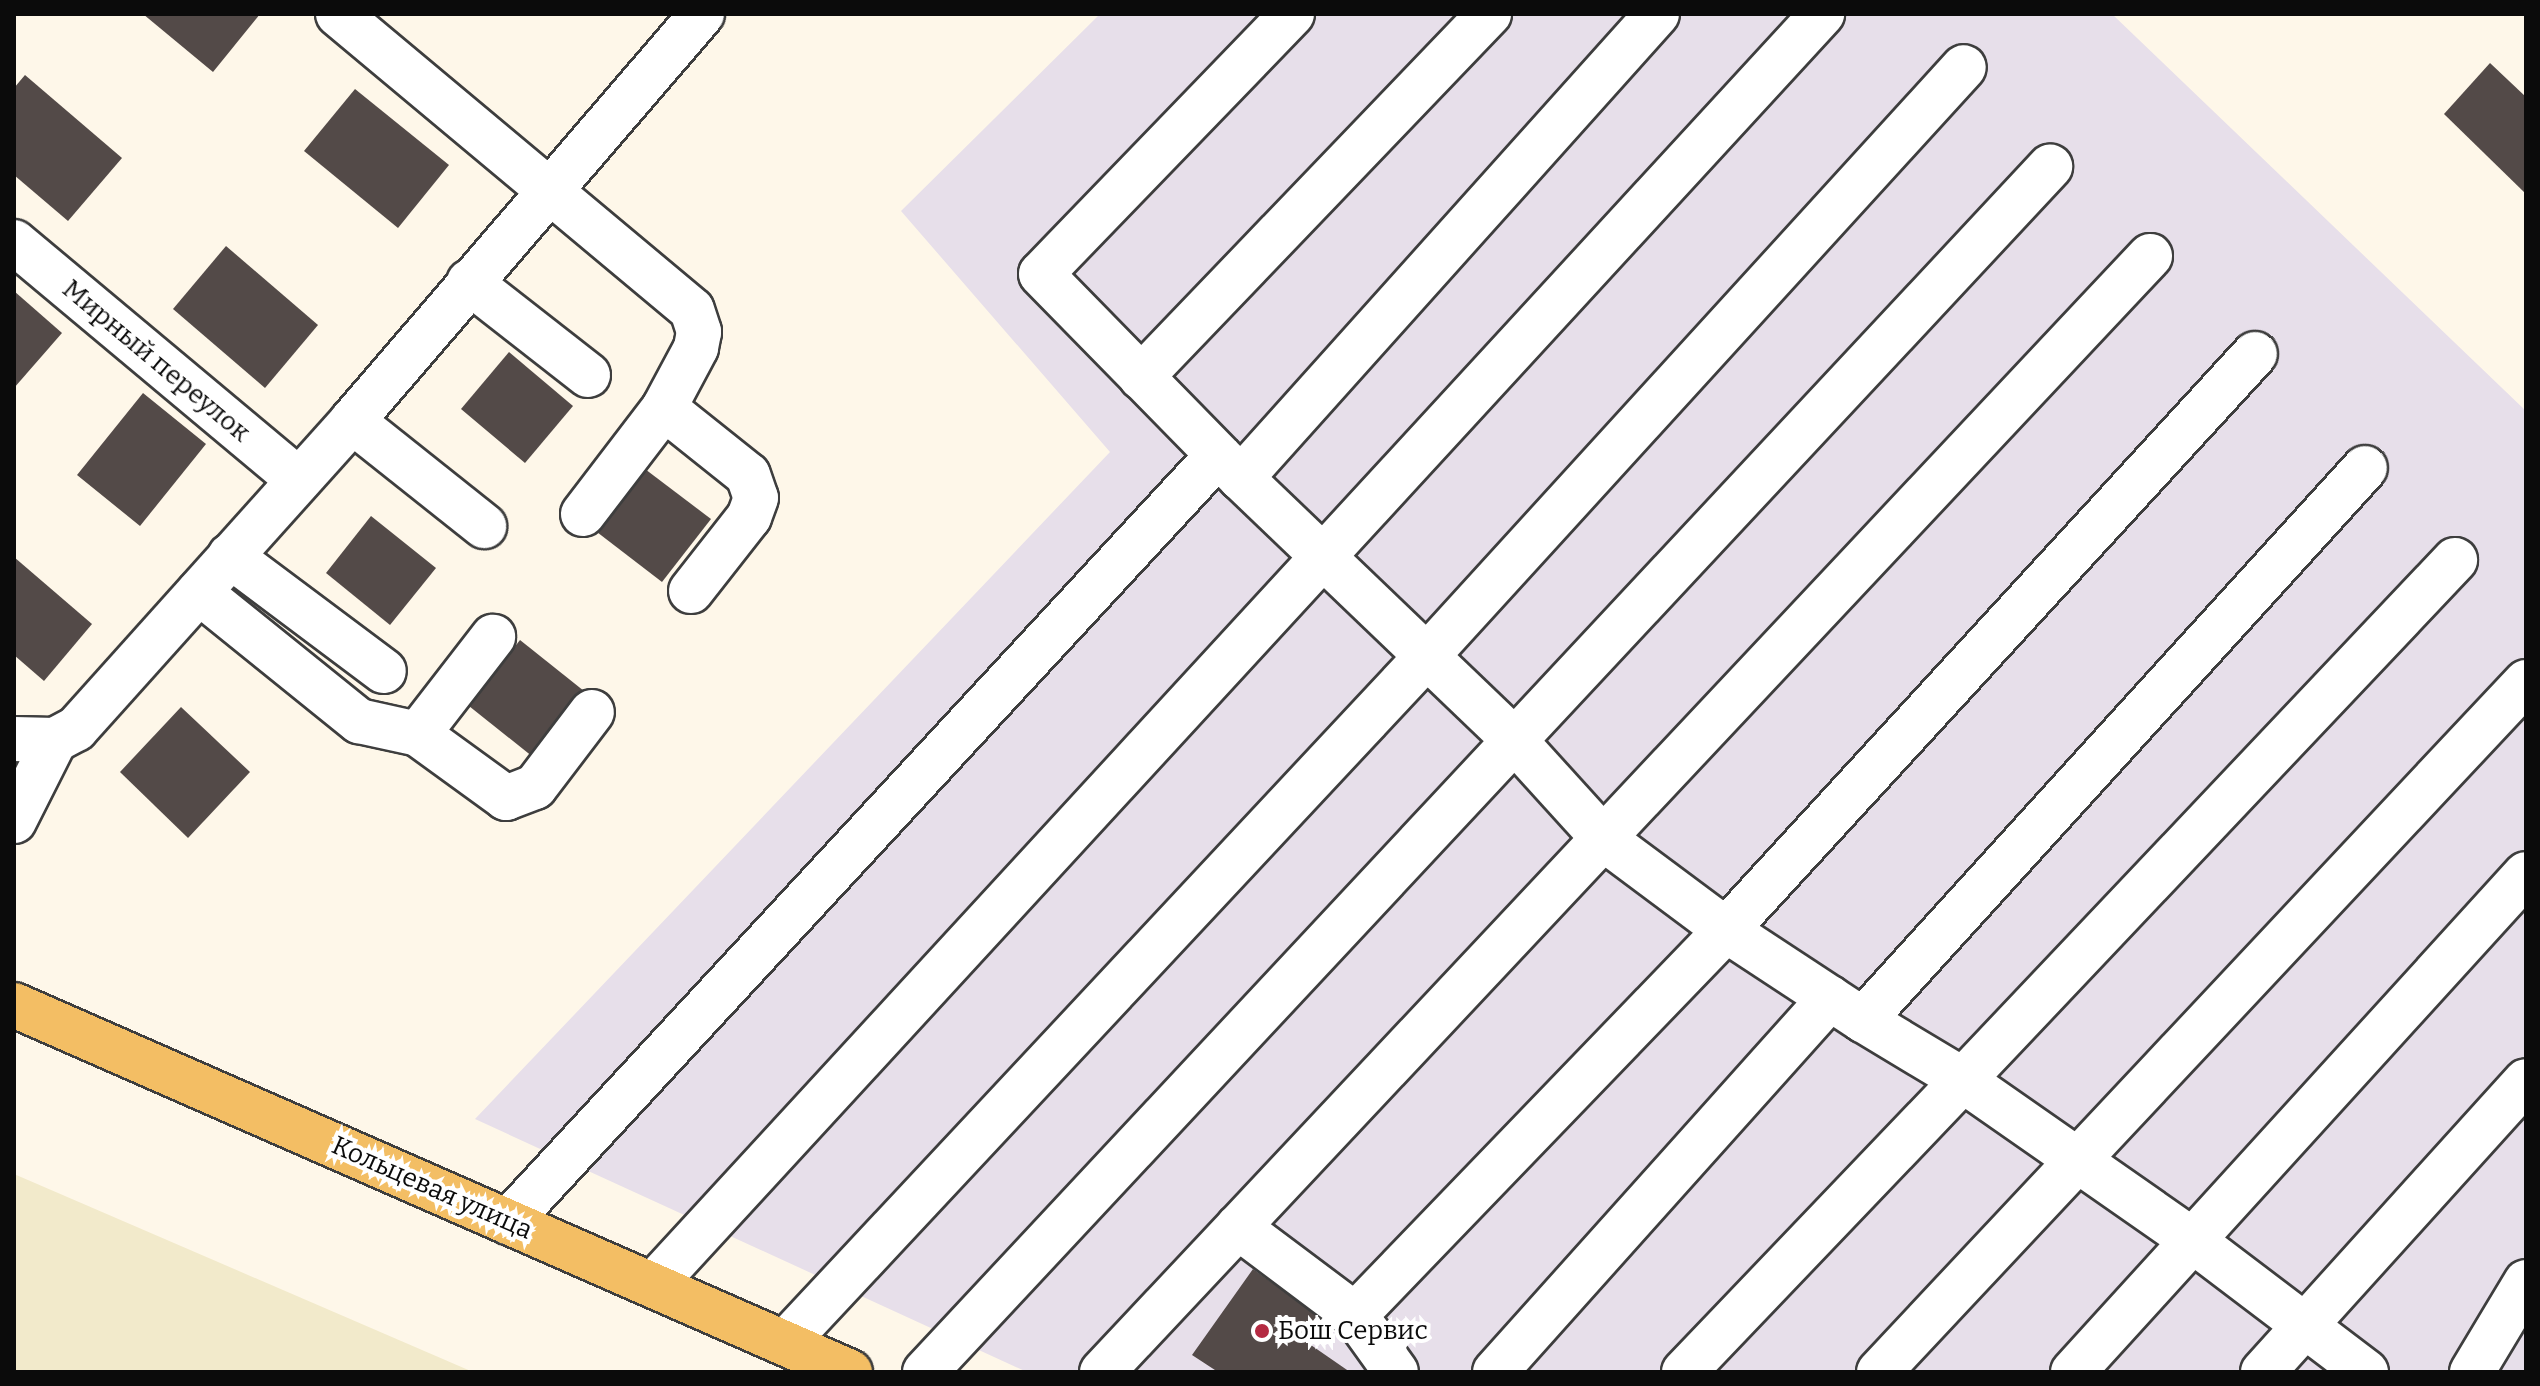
<!DOCTYPE html>
<meta charset="utf-8">
<style>
body{margin:0}
#map{position:relative;width:2540px;height:1386px;overflow:hidden;background:#fef7e9;font-family:Bitter,serif}
div>[style]{position:absolute}
.industrial>*{inset:0;background:#e7dfea}
.farmland>*{inset:0;background:#f2eacb}
.building>*{inset:0;background:#534a48}
.roads{filter:drop-shadow(2px 0 #3e3e3e) drop-shadow(-2px 0 #3e3e3e) drop-shadow(0 2px #3e3e3e) drop-shadow(0 -2px #3e3e3e)}
.minor>*{height:44px;margin:-22px;padding:0 22px;transform-origin:22px;border-radius:22px;background:#fff}
.major>*{height:44px;margin:-22px;padding:0 22px;transform-origin:22px;border-radius:22px;background:#f3be64}
.dots>*{width:22px;height:22px;translate:-50% -50%;box-sizing:border-box;border:4px solid #fff;border-radius:50%}
span{translate:-50% -50%;white-space:nowrap;text-align:center;line-height:1.15;-webkit-text-stroke:8px #fff;paint-order:stroke}
.street-label{font-size:26px;color:#0b0b0b}
.poi-label{font-size:26px;color:#0b0b0b}
.left{translate:0 -50%;text-align:left}
.frame{position:absolute;inset:0;border:16px solid #0b0b0b;pointer-events:none}
</style>
<div id="map">
<div class="industrial">
<div style="clip-path:polygon(1100px 14px,2112px 14px,2526px 411px,2526px 1372px,1027px 1372px,475px 1119px,1110px 452px,901px 211px)"></div>
</div>
<div class="farmland">
<div style="clip-path:polygon(14px 1174px,473px 1372px,14px 1372px)"></div>
</div>
<div class="building">
<div style="clip-path:polygon(143px 14px,260px 14px,213px 72px)"></div>
<div style="clip-path:polygon(2490px 63px,2526px 97px,2526px 194px,2444px 114px)"></div>
<div style="clip-path:polygon(25px 75px,122px 158px,68px 221px,14px 175px,14px 88px)"></div>
<div style="clip-path:polygon(355px 89px,449px 165px,398px 228px,304px 151px)"></div>
<div style="clip-path:polygon(226px 246px,318px 325px,265px 388px,173px 309px)"></div>
<div style="clip-path:polygon(14px 291px,62px 333px,14px 388px)"></div>
<div style="clip-path:polygon(509px 352px,573px 406px,525px 463px,461px 409px)"></div>
<div style="clip-path:polygon(143px 393px,206px 444px,140px 526px,77px 475px)"></div>
<div style="clip-path:polygon(641px 466px,711px 519px,662px 582px,593px 529px)"></div>
<div style="clip-path:polygon(371px 516px,436px 568px,390px 625px,326px 573px)"></div>
<div style="clip-path:polygon(14px 557px,92px 624px,44px 681px,14px 655px)"></div>
<div style="clip-path:polygon(520px 640px,589px 695px,538px 761px,469px 706px)"></div>
<div style="clip-path:polygon(181px 707px,250px 772px,188px 838px,120px 772px)"></div>
<div style="clip-path:polygon(1253px 1269px,1322px 1319px,1308px 1343px,1350px 1372px,1218px 1372px,1192px 1355px)"></div>
</div>
<div class="roads">
<div class="minor">
<div style="left:338px;top:14px;width:461px;rotate:39.9deg"></div>
<div style="left:692px;top:310px;width:23px;rotate:72deg"></div>
<div style="left:699px;top:332px;width:16px;rotate:101deg"></div>
<div style="left:696px;top:348px;width:68px;rotate:118.1deg"></div>
<div style="left:664px;top:408px;width:107px;rotate:38.6deg"></div>
<div style="left:748px;top:475px;width:24px;rotate:71deg"></div>
<div style="left:756px;top:498px;width:20px;rotate:110deg"></div>
<div style="left:749px;top:517px;width:94px;rotate:128.1deg"></div>
<div style="left:1292px;top:14px;width:361px;rotate:134deg"></div>
<div style="left:1041px;top:274px;width:286px;rotate:45.6deg"></div>
<div style="left:1241px;top:478px;width:623px;rotate:-48.12deg"></div>
<div style="left:14px;top:242px;width:371px;rotate:39.9deg"></div>
<div style="left:469px;top:282px;width:151px;rotate:38deg"></div>
<div style="left:1141px;top:377px;width:503px;rotate:-46.21deg"></div>
<div style="left:352px;top:421px;width:169px;rotate:38.5deg"></div>
<div style="left:1241px;top:478px;width:380px;rotate:43.8deg"></div>
<div style="left:1515px;top:741px;width:132px;rotate:47.8deg"></div>
<div style="left:1604px;top:839px;width:152px;rotate:36.7deg"></div>
<div style="left:1726px;top:930px;width:164px;rotate:33.3deg"></div>
<div style="left:1863px;top:1020px;width:746px;rotate:-47.72deg"></div>
<div style="left:583px;top:514px;width:133px;rotate:-52.6deg"></div>
<div style="left:230px;top:556px;width:192px;rotate:36.8deg"></div>
<div style="left:199px;top:592px;width:206px;rotate:38.9deg"></div>
<div style="left:359px;top:721px;width:60px;rotate:12.4deg"></div>
<div style="left:418px;top:734px;width:109px;rotate:36deg"></div>
<div style="left:506px;top:798px;width:31px;rotate:-21deg"></div>
<div style="left:535px;top:787px;width:94px;rotate:-52.8deg"></div>
<div style="left:418px;top:734px;width:123px;rotate:-52.3deg"></div>
<div style="left:14px;top:739px;width:41px;rotate:1.4deg"></div>
<div style="left:14px;top:821px;width:91px;rotate:-63.2deg"></div>
<div style="left:55px;top:740px;width:24px;rotate:-28deg"></div>
<div style="left:76px;top:729px;width:414px;rotate:-48.1deg"></div>
<div style="left:352px;top:421px;width:537px;rotate:-49.31deg"></div>
<div style="left:508px;top:1222px;width:1045px;rotate:-47.21deg"></div>
<div style="left:1238px;top:1227px;width:146px;rotate:36.9deg"></div>
<div style="left:1355px;top:1315px;width:70px;rotate:54.3deg"></div>
<div style="left:653px;top:1285px;width:1727px;rotate:-47.39deg"></div>
<div style="left:1355px;top:1315px;width:535px;rotate:-46.06deg"></div>
<div style="left:1726px;top:930px;width:782px;rotate:-47.44deg"></div>
<div style="left:785px;top:1343px;width:939px;rotate:-46.94deg"></div>
<div style="left:1426px;top:657px;width:798px;rotate:-47.64deg"></div>
<div style="left:925px;top:1372px;width:1649px;rotate:-46.97deg"></div>
<div style="left:1102px;top:1372px;width:1531px;rotate:-46.8deg"></div>
<div style="left:1495px;top:1372px;width:502px;rotate:-48.15deg"></div>
<div style="left:1684px;top:1372px;width:404px;rotate:-46.3deg"></div>
<div style="left:1963px;top:1080px;width:117px;rotate:-149deg"></div>
<div style="left:1879px;top:1372px;width:946px;rotate:-46.84deg"></div>
<div style="left:2073px;top:1372px;width:673px;rotate:-47.71deg"></div>
<div style="left:2263px;top:1372px;width:392px;rotate:-47.9deg"></div>
<div style="left:2366px;top:1372px;width:218px;rotate:-142.8deg"></div>
<div style="left:2192px;top:1240px;width:279px;rotate:-145.1deg"></div>
<div style="left:1963px;top:1080px;width:716px;rotate:-46.58deg"></div>
<div style="left:2472px;top:1372px;width:105px;rotate:-59deg"></div>
</div>
<div class="major">
<div style="left:14px;top:1005px;width:913px;rotate:23.7deg"></div>
</div>
</div>
<div class="dots">
<div style="left:1262px;top:1331px;background:#b42a42"></div>
</div>
<div class="street-label">
<span style="left:156px;top:361px;rotate:40deg">Мирный переулок</span>
<span style="left:432px;top:1188px;rotate:24deg">Кольцевая улица</span>
</div>
<div class="poi-label">
<span class="left" style="left:1278px;top:1331px">Бош Сервис</span>
</div>
<div class="frame"></div>
</div>
